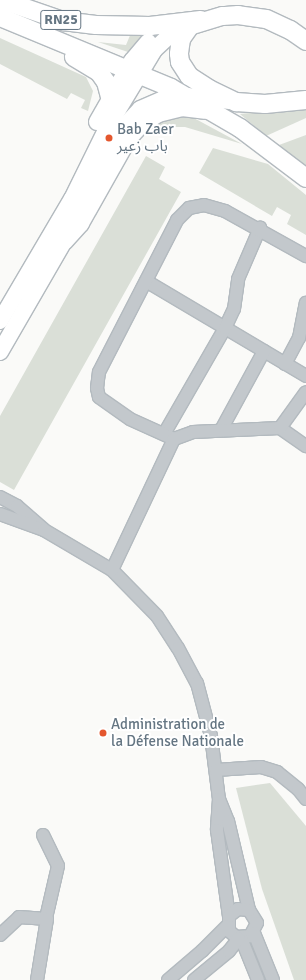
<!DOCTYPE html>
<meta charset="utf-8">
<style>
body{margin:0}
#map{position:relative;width:306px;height:980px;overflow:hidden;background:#fafaf8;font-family:Signika,"Noto Sans Arabic",sans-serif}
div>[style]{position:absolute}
.green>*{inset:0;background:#dadfd7}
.roads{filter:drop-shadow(1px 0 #b3babf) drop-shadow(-1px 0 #b3babf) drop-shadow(0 1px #b3babf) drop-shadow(0 -1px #b3babf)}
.minor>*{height:12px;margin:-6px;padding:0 6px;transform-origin:6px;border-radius:6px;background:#c3c8cc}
.secondary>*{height:16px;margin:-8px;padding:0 8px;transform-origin:8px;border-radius:8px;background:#fff}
.primary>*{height:18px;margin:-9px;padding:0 9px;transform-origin:9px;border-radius:9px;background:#fff}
.dots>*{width:11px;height:11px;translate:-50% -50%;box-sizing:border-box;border:2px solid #fff;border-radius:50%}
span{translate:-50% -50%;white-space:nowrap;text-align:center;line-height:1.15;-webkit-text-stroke:4px #fff;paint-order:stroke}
.shield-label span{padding:1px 3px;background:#fff;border:1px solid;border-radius:3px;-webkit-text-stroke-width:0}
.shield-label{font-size:14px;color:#657683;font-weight:700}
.poi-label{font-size:15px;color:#657683}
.left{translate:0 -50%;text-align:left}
</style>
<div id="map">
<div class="green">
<div style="clip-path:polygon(149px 32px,131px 53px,98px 42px,126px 45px,131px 33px)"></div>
<div style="clip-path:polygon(0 38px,86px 77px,93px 91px,88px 111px,81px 108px,85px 100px,71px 93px,67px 99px,0 64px)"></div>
<div style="clip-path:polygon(306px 107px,306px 118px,266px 136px,240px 114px)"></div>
<div style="clip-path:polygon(175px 115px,192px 117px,242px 144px,185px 127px,158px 127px,155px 120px)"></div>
<div style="clip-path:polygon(306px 135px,306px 168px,279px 145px)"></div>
<div style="clip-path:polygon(213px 148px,268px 164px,306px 195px,306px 235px,287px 224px,291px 215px,277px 207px,272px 216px,199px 173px)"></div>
<div style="clip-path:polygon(146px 156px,165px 167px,159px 179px,181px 192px,14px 490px,0 482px,0 416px)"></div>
<div style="clip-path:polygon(270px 783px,306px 826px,306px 980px,294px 980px,262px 889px,236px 788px)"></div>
</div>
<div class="roads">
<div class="minor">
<div style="left:146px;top:281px;width:186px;rotate:30.7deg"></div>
<div style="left:285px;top:364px;width:30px;rotate:-62deg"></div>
<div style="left:299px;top:338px;width:36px;rotate:-79deg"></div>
<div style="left:280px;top:428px;width:32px;rotate:35deg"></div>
<div style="left:221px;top:430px;width:90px;rotate:-61.4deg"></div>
<div style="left:164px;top:434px;width:122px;rotate:-60.1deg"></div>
<div style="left:225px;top:328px;width:21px;rotate:-65deg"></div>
<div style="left:234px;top:309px;width:30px;rotate:-82deg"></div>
<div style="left:238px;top:279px;width:56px;rotate:-66.7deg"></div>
<div style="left:174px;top:439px;width:48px;rotate:-155.6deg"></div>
<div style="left:130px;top:419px;width:38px;rotate:-145deg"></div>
<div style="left:99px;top:397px;width:9px;rotate:-103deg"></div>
<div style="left:97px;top:388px;width:16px;rotate:-83deg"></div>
<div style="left:99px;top:372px;width:171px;rotate:-62.8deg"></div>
<div style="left:177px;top:220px;width:17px;rotate:-45deg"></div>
<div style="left:189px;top:208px;width:15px;rotate:-11deg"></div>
<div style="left:204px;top:205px;width:22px;rotate:16deg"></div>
<div style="left:225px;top:211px;width:93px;rotate:29.1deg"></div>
<div style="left:0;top:497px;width:19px;rotate:28deg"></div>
<div style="left:17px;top:506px;width:35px;rotate:41deg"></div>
<div style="left:0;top:514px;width:47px;rotate:20deg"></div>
<div style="left:44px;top:530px;width:79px;rotate:30.5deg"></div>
<div style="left:112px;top:570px;width:64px;rotate:45.6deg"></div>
<div style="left:157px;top:616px;width:38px;rotate:57deg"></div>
<div style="left:178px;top:648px;width:40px;rotate:62deg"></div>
<div style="left:197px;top:683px;width:55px;rotate:75.2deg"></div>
<div style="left:211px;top:736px;width:64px;rotate:82.8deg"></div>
<div style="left:219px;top:799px;width:31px;rotate:94deg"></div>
<div style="left:217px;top:830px;width:87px;rotate:82.1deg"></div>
<div style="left:112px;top:570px;width:145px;rotate:-64.7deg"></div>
<div style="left:174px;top:439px;width:20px;rotate:-20deg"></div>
<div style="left:193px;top:432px;width:87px;rotate:-2.6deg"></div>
<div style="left:280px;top:428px;width:44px;rotate:-54.2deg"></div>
<div style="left:216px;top:770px;width:45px;rotate:-3.8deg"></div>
<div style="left:261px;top:767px;width:17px;rotate:17deg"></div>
<div style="left:277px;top:772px;width:27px;rotate:39deg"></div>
<div style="left:298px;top:789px;width:13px;rotate:51deg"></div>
<div style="left:219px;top:799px;width:24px;rotate:68deg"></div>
<div style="left:228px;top:821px;width:91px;rotate:76.7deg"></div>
<div style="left:249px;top:910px;width:15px;rotate:58deg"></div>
<div style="left:257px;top:923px;width:15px;rotate:118deg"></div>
<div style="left:250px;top:936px;width:14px;rotate:176deg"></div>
<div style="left:236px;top:937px;width:9px;rotate:-139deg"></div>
<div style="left:229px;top:931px;width:15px;rotate:-90deg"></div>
<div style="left:229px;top:916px;width:11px;rotate:-38deg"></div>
<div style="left:238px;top:909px;width:11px;rotate:5deg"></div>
<div style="left:43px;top:835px;width:34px;rotate:64deg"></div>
<div style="left:58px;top:866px;width:53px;rotate:103deg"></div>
<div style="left:254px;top:933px;width:51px;rotate:68deg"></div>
<div style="left:0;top:935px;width:26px;rotate:-43deg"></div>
<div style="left:19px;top:917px;width:28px;rotate:4deg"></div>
<div style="left:47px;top:919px;width:62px;rotate:99.3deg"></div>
<div style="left:241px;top:938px;width:45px;rotate:68deg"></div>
<div style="left:168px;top:980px;width:45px;rotate:-40.5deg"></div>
<div style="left:202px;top:951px;width:35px;rotate:-45deg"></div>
<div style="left:194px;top:980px;width:45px;rotate:-39.6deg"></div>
<div style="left:229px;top:951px;width:16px;rotate:-52deg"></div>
</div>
<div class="secondary">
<div style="left:97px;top:122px;width:70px;rotate:-60.2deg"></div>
<div style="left:132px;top:61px;width:25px;rotate:-50deg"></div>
<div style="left:107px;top:128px;width:91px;rotate:-58.9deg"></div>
<div style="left:154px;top:50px;width:18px;rotate:-43deg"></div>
<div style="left:167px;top:38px;width:26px;rotate:-28deg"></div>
<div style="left:117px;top:134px;width:34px;rotate:-47deg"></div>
<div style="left:140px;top:109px;width:25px;rotate:-23deg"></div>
<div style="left:163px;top:99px;width:24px;rotate:-7deg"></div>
<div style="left:187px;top:96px;width:43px;rotate:6.6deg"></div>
<div style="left:0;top:321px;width:142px;rotate:-59.5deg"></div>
<div style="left:72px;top:199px;width:75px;rotate:-63.8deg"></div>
<div style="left:0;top:352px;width:128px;rotate:-60deg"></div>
<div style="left:64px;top:241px;width:114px;rotate:-64.1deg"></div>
</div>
<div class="primary">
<div style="left:2px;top:0;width:65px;rotate:19deg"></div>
<div style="left:63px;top:21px;width:33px;rotate:7deg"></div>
<div style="left:96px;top:25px;width:54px;rotate:1.1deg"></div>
<div style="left:150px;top:26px;width:51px;rotate:-6.7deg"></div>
<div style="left:0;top:17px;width:185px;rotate:22.5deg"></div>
<div style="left:171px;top:88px;width:80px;rotate:30.1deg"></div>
<div style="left:240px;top:128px;width:83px;rotate:37.1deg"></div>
<div style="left:306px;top:41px;width:19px;rotate:-145deg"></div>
<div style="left:290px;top:30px;width:26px;rotate:-155deg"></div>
<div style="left:266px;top:19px;width:28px;rotate:-172deg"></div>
<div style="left:238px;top:15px;width:16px;rotate:176deg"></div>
<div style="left:222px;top:16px;width:34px;rotate:163deg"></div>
<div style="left:190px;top:26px;width:16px;rotate:125deg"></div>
<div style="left:181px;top:39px;width:15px;rotate:98deg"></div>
<div style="left:179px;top:54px;width:8px;rotate:83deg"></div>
<div style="left:180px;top:62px;width:17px;rotate:57deg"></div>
<div style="left:189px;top:76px;width:24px;rotate:33deg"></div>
<div style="left:209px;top:89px;width:30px;rotate:26deg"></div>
<div style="left:236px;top:102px;width:29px;rotate:4deg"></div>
<div style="left:265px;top:104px;width:41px;rotate:-5.6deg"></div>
<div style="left:74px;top:57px;width:29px;rotate:31deg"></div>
<div style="left:99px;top:72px;width:12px;rotate:55deg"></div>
<div style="left:106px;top:82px;width:16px;rotate:75deg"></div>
<div style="left:127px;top:139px;width:21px;rotate:-47deg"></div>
<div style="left:141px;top:124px;width:20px;rotate:-33deg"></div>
<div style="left:158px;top:113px;width:25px;rotate:-14deg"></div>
<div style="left:182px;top:107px;width:23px;rotate:7deg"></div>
<div style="left:64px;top:241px;width:24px;rotate:-48deg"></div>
<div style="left:80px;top:223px;width:92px;rotate:-60.6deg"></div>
</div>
</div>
<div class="dots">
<div style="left:109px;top:138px;background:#e4572e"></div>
<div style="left:103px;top:733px;background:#e4572e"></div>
</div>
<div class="shield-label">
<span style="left:61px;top:20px">RN25</span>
</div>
<div class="poi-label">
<span class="left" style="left:117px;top:138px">Bab Zaer<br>باب زعير</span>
<span class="left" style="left:111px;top:733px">Administration de<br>la Défense Nationale</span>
</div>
</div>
